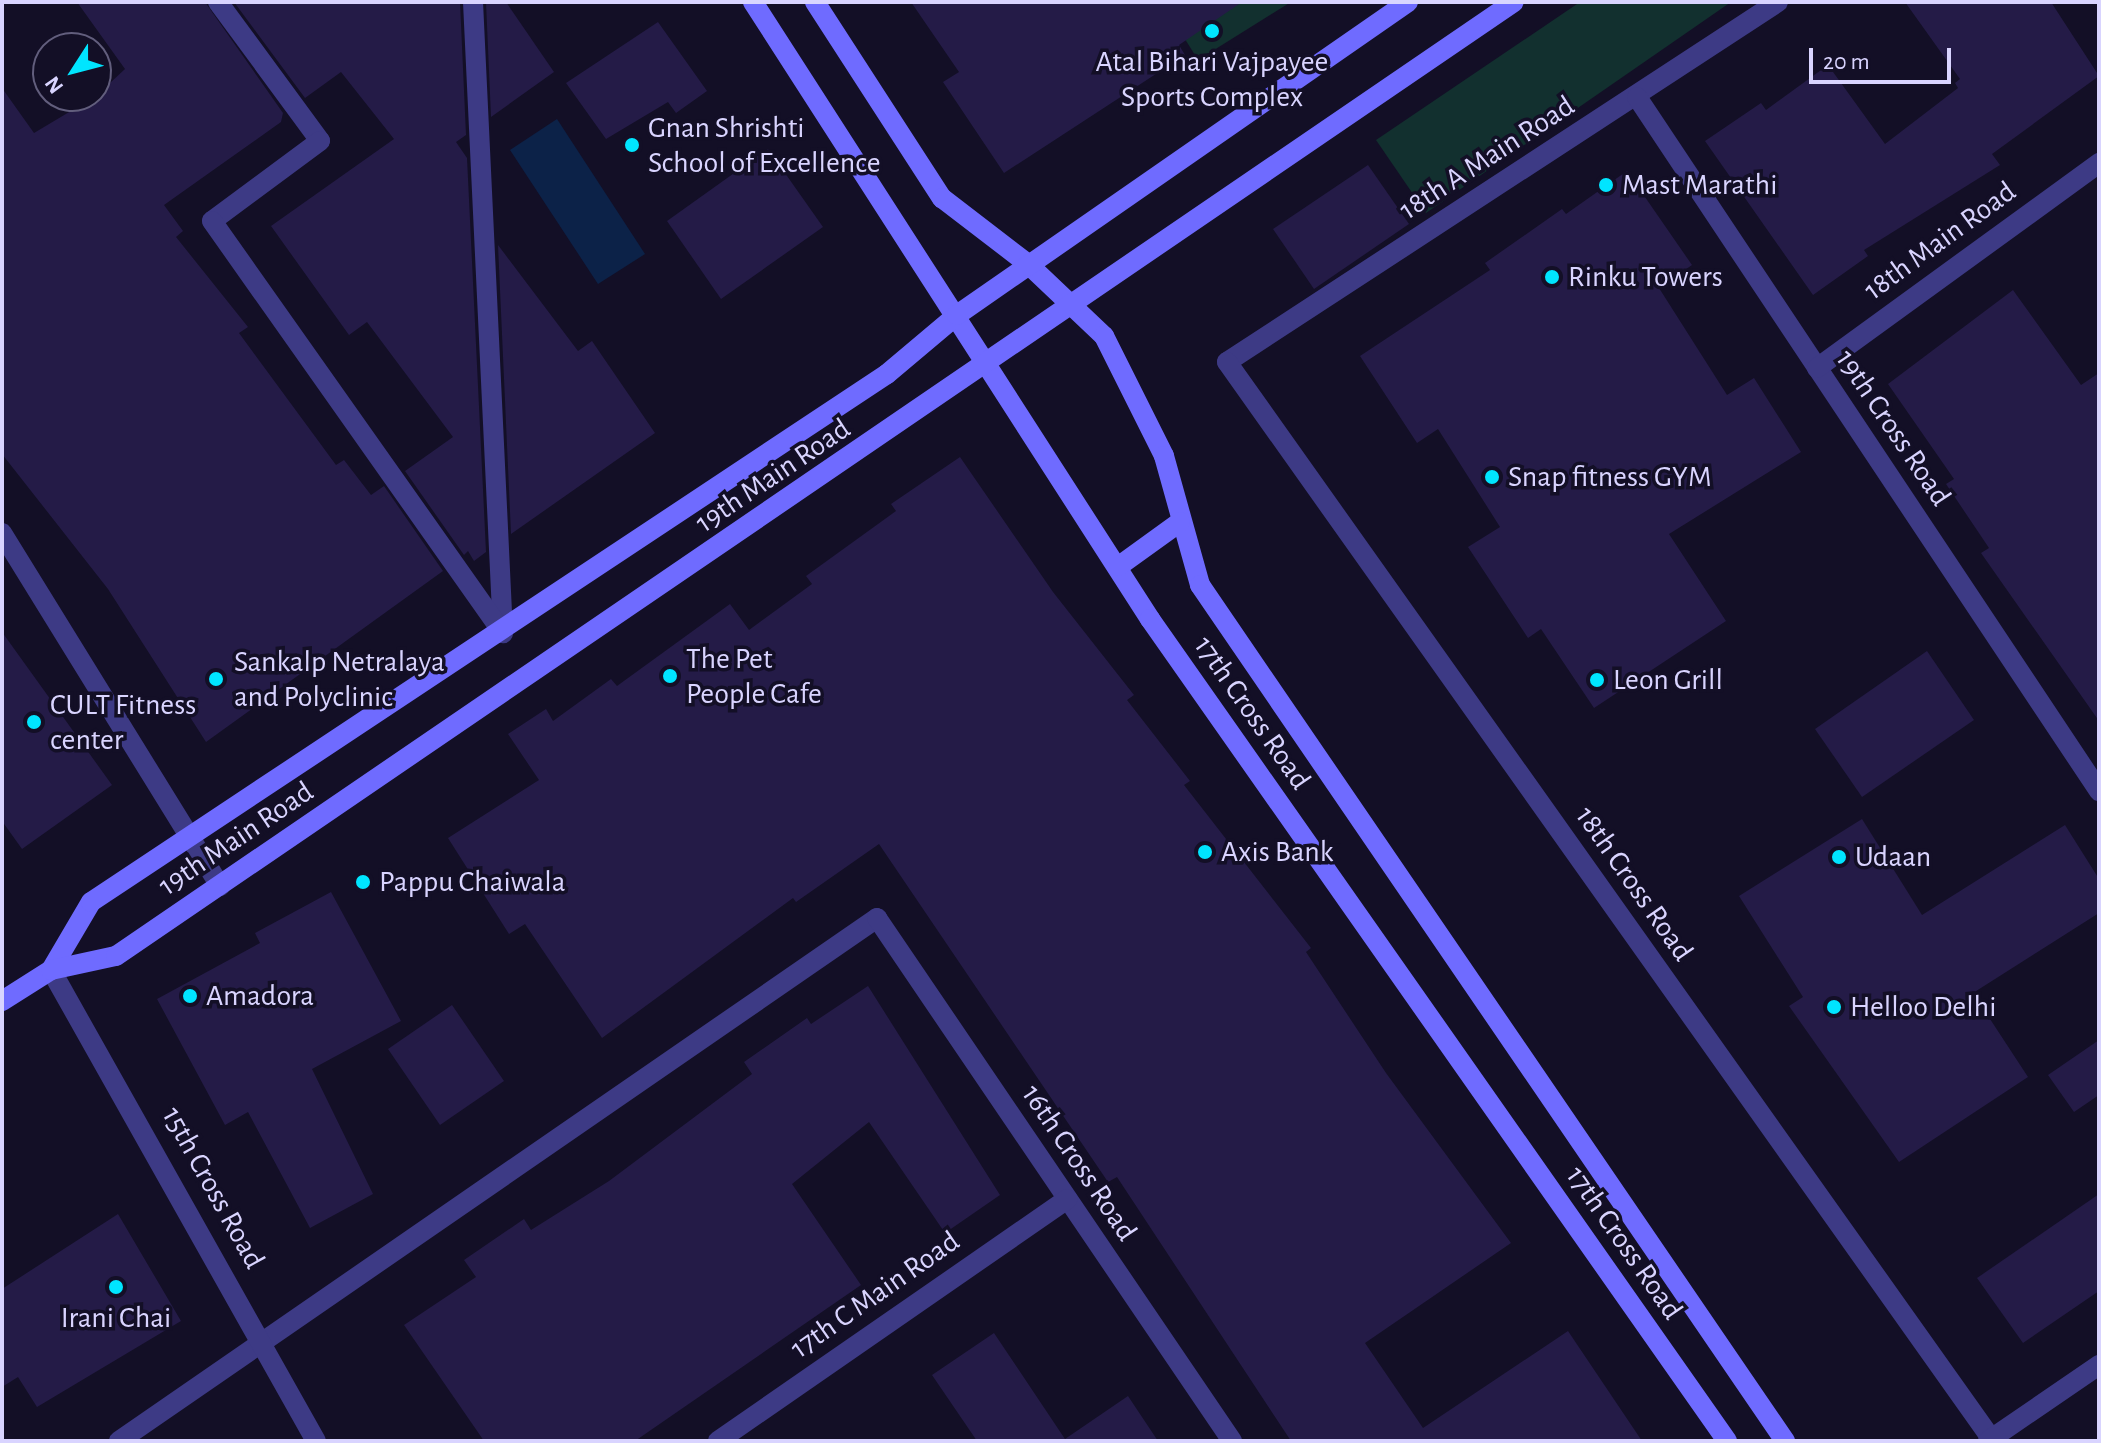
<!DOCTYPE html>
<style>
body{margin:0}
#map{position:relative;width:2101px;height:1443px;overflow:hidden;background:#130f26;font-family:"Alegreya Sans",sans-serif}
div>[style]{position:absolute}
.green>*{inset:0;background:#12302f}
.water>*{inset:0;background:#0c2248}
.building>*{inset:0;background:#241b47}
.service>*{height:20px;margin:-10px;padding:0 10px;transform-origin:10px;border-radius:10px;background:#3d3a85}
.minor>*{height:20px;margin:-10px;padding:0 10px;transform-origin:10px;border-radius:10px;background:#3d3a85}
.tertiary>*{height:20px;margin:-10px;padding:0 10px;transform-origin:10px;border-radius:10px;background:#3d3a85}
.secondary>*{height:20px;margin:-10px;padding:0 10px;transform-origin:10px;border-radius:10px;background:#6f6bff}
.dots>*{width:22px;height:22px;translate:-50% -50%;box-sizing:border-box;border:4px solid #130f26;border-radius:50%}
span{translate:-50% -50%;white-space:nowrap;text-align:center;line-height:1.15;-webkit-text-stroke:7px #130f26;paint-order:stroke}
.poi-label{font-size:30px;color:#d9d4ff}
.left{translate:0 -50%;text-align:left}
.street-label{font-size:30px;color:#d9d4ff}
.frame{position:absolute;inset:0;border:4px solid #d9d4ff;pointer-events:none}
.north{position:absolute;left:32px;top:32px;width:80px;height:80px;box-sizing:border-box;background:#130f26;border:2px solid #625e7d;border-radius:50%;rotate:234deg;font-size:22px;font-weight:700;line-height:32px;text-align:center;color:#d9d4ff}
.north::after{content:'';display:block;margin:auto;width:28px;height:36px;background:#00e5ff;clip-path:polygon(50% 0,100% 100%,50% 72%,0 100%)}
.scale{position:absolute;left:1809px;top:48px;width:142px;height:36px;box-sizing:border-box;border:4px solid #d9d4ff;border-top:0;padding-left:10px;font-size:24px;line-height:28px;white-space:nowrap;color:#d9d4ff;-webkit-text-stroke:6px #130f26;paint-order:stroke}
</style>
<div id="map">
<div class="green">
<div style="clip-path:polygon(1162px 2px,1291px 2px,1198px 60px)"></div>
<div style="clip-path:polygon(1580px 2px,1731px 2px,1426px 213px,1376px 140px)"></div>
</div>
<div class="water">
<div style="clip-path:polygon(557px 119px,645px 254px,598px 284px,510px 150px)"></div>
</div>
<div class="building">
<div style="clip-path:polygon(77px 2px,205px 2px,283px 113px,281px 122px,164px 205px,183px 231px,176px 237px,248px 327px,239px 333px,336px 465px,344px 460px,371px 495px,384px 486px,443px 571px,206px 742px,108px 589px,2px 454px,2px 88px,34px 133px,96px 96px,125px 69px)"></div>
<div style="clip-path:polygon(234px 2px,460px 2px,466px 135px,456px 142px,467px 158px,486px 552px,474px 561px,468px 551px,464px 555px,405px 471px,453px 437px,367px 322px,349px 335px,271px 226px,394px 139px,341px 72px,305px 98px)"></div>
<div style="clip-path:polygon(486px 2px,506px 2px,554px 72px,491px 117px)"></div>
<div style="clip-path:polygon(911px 2px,1242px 2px,1179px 45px,1185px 55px,1004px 173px,943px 82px,959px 72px)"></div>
<div style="clip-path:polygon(1905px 2px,2051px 2px,2099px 76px,1992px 154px,2000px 165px,1864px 250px,1868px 256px,1813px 295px,1705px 141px,1761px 103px,1766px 110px,1828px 65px,1885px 144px,1958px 88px,1955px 83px,1960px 79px)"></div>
<div style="clip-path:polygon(658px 22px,707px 91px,676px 113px,668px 102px,606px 139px,566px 83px)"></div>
<div style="clip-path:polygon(768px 149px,823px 227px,721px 299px,667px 221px)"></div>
<div style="clip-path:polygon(1368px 165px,1409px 224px,1314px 289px,1273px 229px)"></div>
<div style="clip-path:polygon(1627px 171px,1692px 265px,1659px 288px,1727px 395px,1754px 378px,1801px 452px,1669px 534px,1726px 621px,1594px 708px,1541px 629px,1528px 638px,1468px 547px,1500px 527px,1438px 429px,1417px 443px,1360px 356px,1490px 270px,1485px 263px,1562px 209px,1566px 214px)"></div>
<div style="clip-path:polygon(498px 245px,578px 351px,592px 341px,655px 433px,511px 534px)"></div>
<div style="clip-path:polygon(2013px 290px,2081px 385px,2099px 373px,2099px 721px,1981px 553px,1989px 548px,1946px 484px,1954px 479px,1888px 384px)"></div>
<div style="clip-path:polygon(960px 457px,1053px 592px,1134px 695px,1127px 700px,1190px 781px,1184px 785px,1311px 948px,1306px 952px,1386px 1073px,1511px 1243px,1365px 1343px,1423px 1428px,1568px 1331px,1642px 1441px,1291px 1441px,1117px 1177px,1108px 1182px,879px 844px,796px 902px,793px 898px,602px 1038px,525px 924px,509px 934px,448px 838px,539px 780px,508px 734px,546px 709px,553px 721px,611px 679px,617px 686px,730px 604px,749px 630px,812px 584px,806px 576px,896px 511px,891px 504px)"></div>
<div style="clip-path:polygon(2px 632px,112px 785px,22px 849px,2px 821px)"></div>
<div style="clip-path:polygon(1927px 651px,1974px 720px,1862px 797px,1815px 729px)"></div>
<div style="clip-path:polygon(1862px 819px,1922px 915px,2065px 825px,2099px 879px,2099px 913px,1973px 993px,2028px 1077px,1899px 1162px,1789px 1006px,1803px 997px,1739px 896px)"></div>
<div style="clip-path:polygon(331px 892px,401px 1021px,312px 1069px,373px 1194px,310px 1228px,248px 1112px,225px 1125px,157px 999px,260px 943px,255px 933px)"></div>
<div style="clip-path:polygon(868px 986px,1000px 1195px,945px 1233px,869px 1122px,792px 1184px,861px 1285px,635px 1441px,484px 1441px,404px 1325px,476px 1277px,464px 1260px,524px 1219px,531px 1230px,609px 1181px,752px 1074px,744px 1062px,807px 1018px,811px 1024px)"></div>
<div style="clip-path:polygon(452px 1005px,504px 1081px,440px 1125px,388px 1049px)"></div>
<div style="clip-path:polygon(2099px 1040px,2099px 1095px,2074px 1112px,2048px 1075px)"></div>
<div style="clip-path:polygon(2099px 1194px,2099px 1291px,2023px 1343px,1977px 1278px)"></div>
<div style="clip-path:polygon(118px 1214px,181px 1321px,37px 1407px,18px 1377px,2px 1387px,2px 1289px)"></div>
<div style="clip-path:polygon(994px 1333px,1065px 1439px,1128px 1396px,1158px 1441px,977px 1441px,932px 1375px)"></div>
</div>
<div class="service">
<div style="left:473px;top:2px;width:632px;rotate:87.28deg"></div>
</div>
<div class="minor">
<div style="left:218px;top:2px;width:172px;rotate:53.7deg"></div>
<div style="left:320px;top:141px;width:134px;rotate:143.5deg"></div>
<div style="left:212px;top:221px;width:504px;rotate:54.77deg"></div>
<div style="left:1778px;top:2px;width:658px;rotate:146.84deg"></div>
<div style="left:1227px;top:362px;width:1323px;rotate:54.63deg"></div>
<div style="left:1637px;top:97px;width:834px;rotate:56.35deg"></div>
<div style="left:1817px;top:368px;width:349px;rotate:-36deg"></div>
<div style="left:2px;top:533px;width:415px;rotate:58.3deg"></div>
<div style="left:119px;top:1441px;width:921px;rotate:-34.6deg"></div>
<div style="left:877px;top:918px;width:632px;rotate:55.83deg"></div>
<div style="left:718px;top:1441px;width:425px;rotate:-34.7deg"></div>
<div style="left:1988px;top:1441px;width:135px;rotate:-34.4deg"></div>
</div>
<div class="tertiary">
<div style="left:51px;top:970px;width:540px;rotate:60.64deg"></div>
</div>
<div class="secondary">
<div style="left:753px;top:2px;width:734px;rotate:57.24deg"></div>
<div style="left:1150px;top:619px;width:1004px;rotate:54.93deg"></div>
<div style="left:815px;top:2px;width:234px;rotate:57.1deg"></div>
<div style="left:942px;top:198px;width:108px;rotate:37.5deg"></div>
<div style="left:1028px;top:264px;width:105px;rotate:43.5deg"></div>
<div style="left:1104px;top:336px;width:134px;rotate:63.4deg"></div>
<div style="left:1164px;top:456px;width:134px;rotate:74.4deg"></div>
<div style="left:1200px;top:585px;width:1037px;rotate:55.65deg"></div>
<div style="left:1119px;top:566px;width:75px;rotate:-35.8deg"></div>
<div style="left:51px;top:970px;width:79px;rotate:-59.5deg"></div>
<div style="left:91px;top:902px;width:955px;rotate:-33.56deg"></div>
<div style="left:887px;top:374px;width:92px;rotate:-40.1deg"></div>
<div style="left:957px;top:315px;width:549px;rotate:-34.76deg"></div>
<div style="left:2px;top:1001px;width:58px;rotate:-32.3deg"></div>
<div style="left:51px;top:970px;width:66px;rotate:-12.2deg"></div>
<div style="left:116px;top:956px;width:1692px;rotate:-34.31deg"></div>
</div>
<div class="dots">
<div style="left:1212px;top:31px;background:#00e5ff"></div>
<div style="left:632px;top:145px;background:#00e5ff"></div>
<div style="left:1606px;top:185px;background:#00e5ff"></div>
<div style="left:1552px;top:277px;background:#00e5ff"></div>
<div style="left:1492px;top:477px;background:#00e5ff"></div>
<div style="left:670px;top:676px;background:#00e5ff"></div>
<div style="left:216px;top:679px;background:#00e5ff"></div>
<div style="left:1597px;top:680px;background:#00e5ff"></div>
<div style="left:34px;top:722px;background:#00e5ff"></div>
<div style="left:1205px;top:852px;background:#00e5ff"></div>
<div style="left:1839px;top:857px;background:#00e5ff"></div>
<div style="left:363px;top:882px;background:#00e5ff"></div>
<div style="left:190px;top:996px;background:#00e5ff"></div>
<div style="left:1834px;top:1007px;background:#00e5ff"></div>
<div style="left:116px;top:1287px;background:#00e5ff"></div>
</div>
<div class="poi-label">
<span style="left:1212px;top:79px">Atal Bihari Vajpayee<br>Sports Complex</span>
<span class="left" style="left:648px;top:145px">Gnan Shrishti<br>School of Excellence</span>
<span class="left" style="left:1622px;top:185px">Mast Marathi</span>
<span class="left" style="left:1568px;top:277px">Rinku Towers</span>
<span class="left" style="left:1508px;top:477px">Snap fitness GYM</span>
<span class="left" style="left:686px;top:676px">The Pet<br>People Cafe</span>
<span class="left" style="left:234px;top:679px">Sankalp Netralaya<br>and Polyclinic</span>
<span class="left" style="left:1613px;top:680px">Leon Grill</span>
<span class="left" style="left:50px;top:722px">CULT Fitness<br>center</span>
<span class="left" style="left:1221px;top:852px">Axis Bank</span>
<span class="left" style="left:1855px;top:857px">Udaan</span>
<span class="left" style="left:379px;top:882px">Pappu Chaiwala</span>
<span class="left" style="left:206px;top:996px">Amadora</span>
<span class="left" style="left:1850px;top:1007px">Helloo Delhi</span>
<span style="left:116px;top:1318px">Irani Chai</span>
</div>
<div class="street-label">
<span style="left:1487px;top:158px;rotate:-33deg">18th A Main Road</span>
<span style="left:1940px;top:241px;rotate:-36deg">18th Main Road</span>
<span style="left:1893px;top:428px;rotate:56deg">19th Cross Road</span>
<span style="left:773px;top:476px;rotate:-34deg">19th Main Road</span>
<span style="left:1252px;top:713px;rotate:55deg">17th Cross Road</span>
<span style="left:236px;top:839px;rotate:-34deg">19th Main Road</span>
<span style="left:1634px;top:884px;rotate:55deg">18th Cross Road</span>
<span style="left:1079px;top:1163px;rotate:56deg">16th Cross Road</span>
<span style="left:213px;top:1188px;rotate:61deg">15th Cross Road</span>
<span style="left:1624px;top:1243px;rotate:55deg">17th Cross Road</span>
<span style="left:875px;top:1295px;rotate:-35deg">17th C Main Road</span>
</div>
<div class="frame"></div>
<div class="north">N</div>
<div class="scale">20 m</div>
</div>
